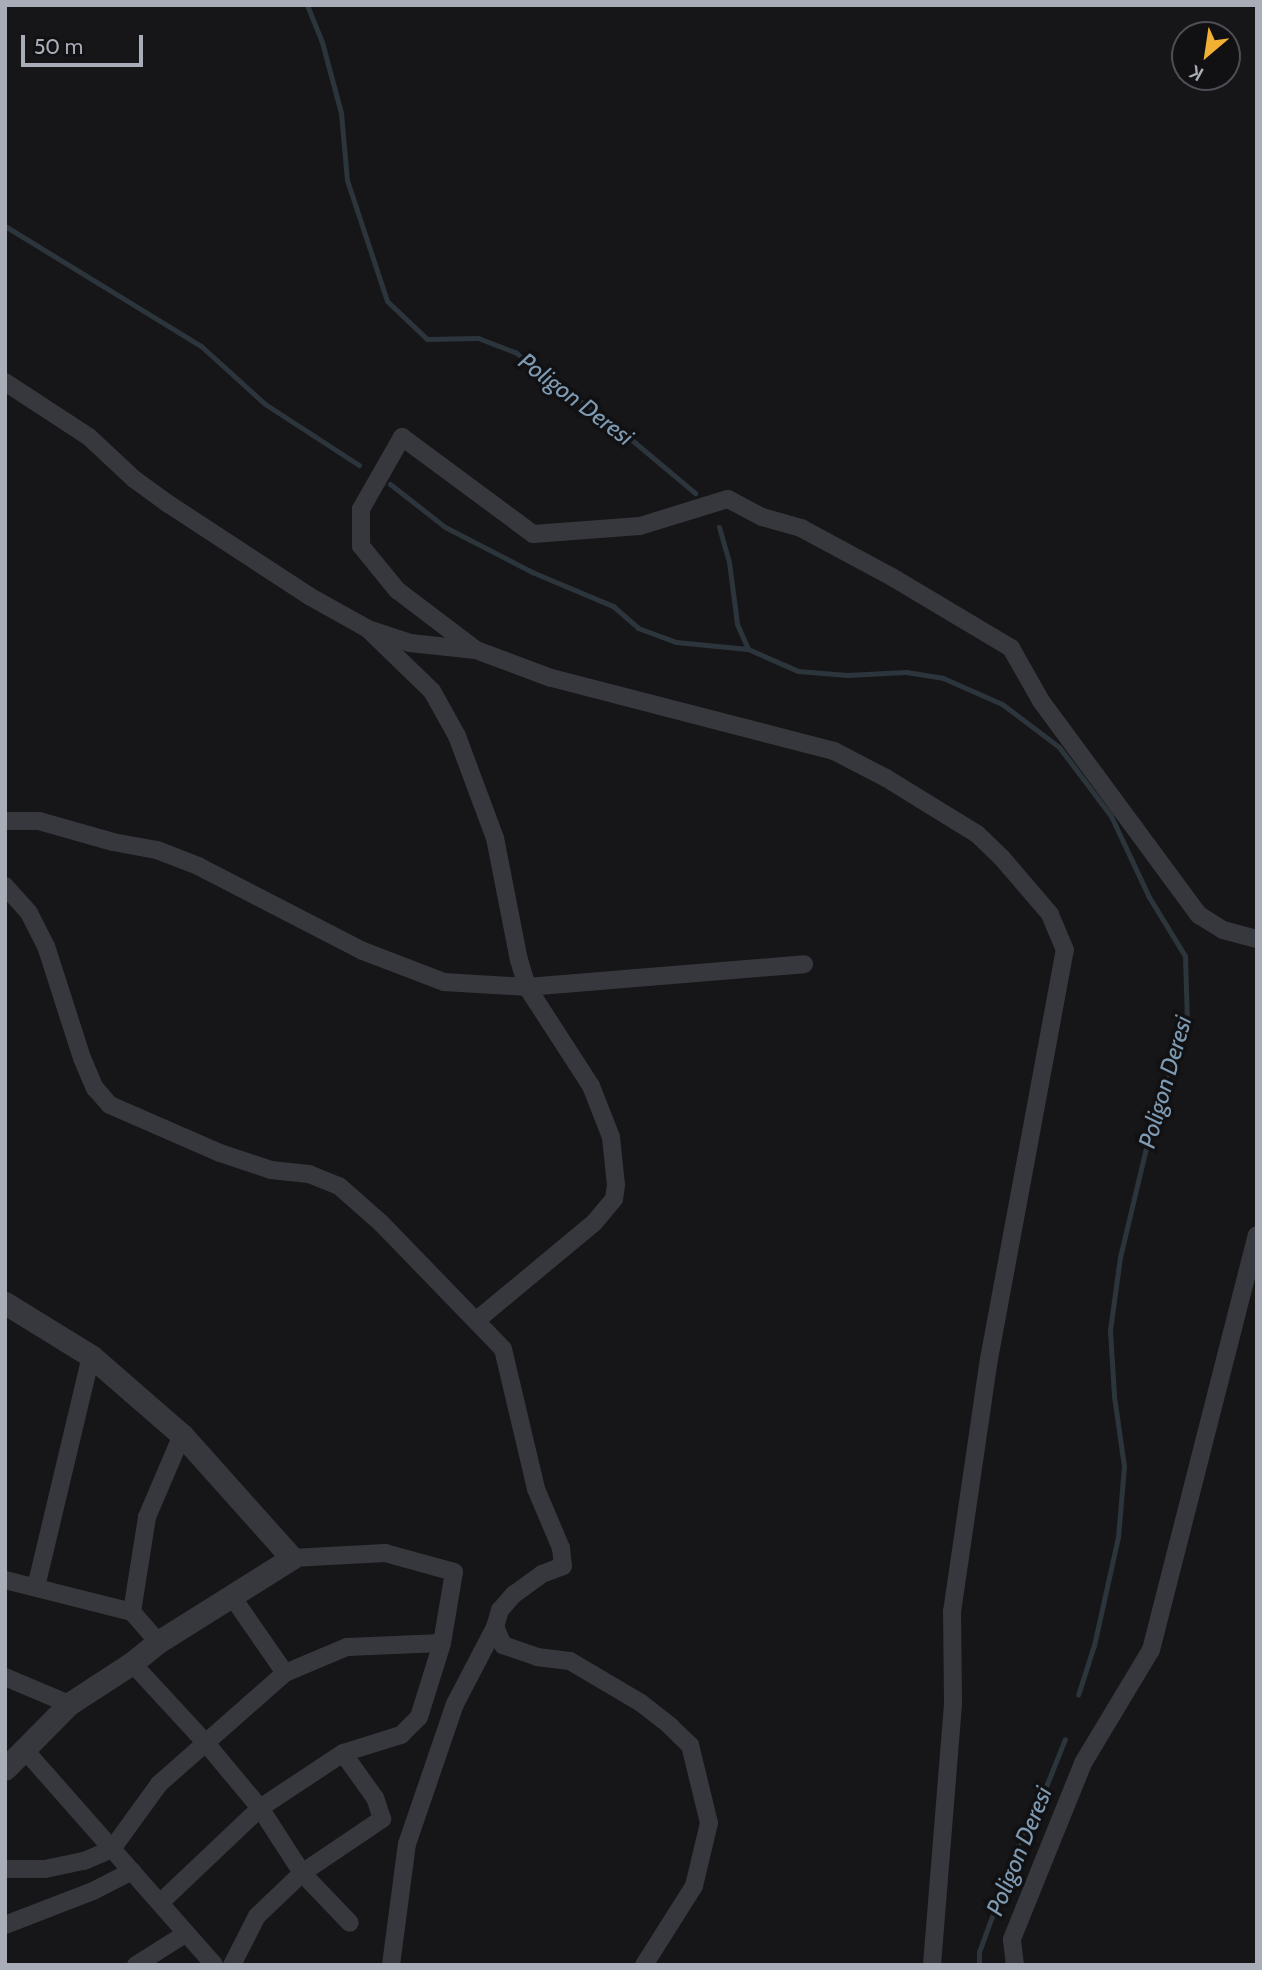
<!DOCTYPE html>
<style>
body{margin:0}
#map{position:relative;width:1262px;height:1970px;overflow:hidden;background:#161618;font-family:Cabin,sans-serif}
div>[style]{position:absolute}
.stream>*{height:5px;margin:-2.5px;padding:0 2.5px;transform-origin:2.5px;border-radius:2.5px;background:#2c353c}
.minor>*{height:18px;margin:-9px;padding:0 9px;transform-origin:9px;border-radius:9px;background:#37383d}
.tertiary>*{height:23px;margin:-11.5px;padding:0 11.5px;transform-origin:11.5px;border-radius:11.5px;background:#37383d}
span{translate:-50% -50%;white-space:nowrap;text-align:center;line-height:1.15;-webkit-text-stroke:7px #111113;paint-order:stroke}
.water-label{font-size:24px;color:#7f9bb3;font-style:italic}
.frame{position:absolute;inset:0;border:7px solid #a8adb8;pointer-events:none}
.north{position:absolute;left:1171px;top:21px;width:70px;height:70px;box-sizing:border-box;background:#111113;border:2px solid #4d4f55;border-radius:50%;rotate:209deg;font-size:19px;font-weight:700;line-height:28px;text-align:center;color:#a8adb8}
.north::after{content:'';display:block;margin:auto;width:24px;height:32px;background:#f2b134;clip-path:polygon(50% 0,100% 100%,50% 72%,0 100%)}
.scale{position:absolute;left:21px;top:35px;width:122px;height:32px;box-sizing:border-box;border:4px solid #a8adb8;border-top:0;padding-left:9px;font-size:21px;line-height:24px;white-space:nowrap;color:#a8adb8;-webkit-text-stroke:5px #111113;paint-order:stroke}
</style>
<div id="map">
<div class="stream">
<div style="left:307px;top:5px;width:40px;rotate:68deg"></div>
<div style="left:322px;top:42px;width:73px;rotate:75deg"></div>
<div style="left:341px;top:113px;width:67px;rotate:84.9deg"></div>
<div style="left:347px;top:180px;width:127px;rotate:71.7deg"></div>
<div style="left:387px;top:301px;width:55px;rotate:43.5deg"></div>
<div style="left:427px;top:339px;width:51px;rotate:-1.1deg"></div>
<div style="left:478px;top:338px;width:40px;rotate:21deg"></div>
<div style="left:515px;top:352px;width:123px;rotate:36.4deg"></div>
<div style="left:614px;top:425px;width:106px;rotate:40deg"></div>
<div style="left:5px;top:226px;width:230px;rotate:31.5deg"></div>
<div style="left:201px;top:346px;width:86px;rotate:42.2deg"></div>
<div style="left:265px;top:404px;width:112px;rotate:33deg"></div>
<div style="left:390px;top:484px;width:70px;rotate:38deg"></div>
<div style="left:445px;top:527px;width:98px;rotate:27.3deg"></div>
<div style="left:532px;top:572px;width:88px;rotate:22.8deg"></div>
<div style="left:613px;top:606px;width:33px;rotate:41deg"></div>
<div style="left:638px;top:628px;width:40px;rotate:20.2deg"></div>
<div style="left:676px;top:642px;width:72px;rotate:5.6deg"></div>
<div style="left:719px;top:527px;width:36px;rotate:74deg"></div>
<div style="left:729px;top:562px;width:63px;rotate:82.6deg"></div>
<div style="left:737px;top:624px;width:27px;rotate:66deg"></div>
<div style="left:748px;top:649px;width:55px;rotate:23.7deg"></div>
<div style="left:798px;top:671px;width:49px;rotate:4.7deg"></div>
<div style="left:847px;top:675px;width:59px;rotate:-2.9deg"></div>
<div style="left:906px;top:672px;width:37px;rotate:9deg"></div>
<div style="left:943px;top:678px;width:64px;rotate:23.8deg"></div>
<div style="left:1002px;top:704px;width:71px;rotate:37deg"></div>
<div style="left:1059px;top:747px;width:86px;rotate:53deg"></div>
<div style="left:1111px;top:816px;width:89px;rotate:64.9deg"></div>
<div style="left:1149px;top:897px;width:69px;rotate:58.6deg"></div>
<div style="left:1185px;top:956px;width:66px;rotate:88.3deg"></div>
<div style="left:1187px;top:1022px;width:111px;rotate:108.9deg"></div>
<div style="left:1151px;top:1127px;width:134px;rotate:103.4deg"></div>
<div style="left:1120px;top:1257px;width:74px;rotate:97.8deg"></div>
<div style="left:1110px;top:1330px;width:66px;rotate:86.5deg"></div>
<div style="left:1114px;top:1396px;width:71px;rotate:81.9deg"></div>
<div style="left:1124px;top:1466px;width:71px;rotate:94.8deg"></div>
<div style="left:1118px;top:1537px;width:111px;rotate:102.5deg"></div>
<div style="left:1094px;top:1645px;width:52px;rotate:107.7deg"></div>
<div style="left:979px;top:1965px;width:13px;rotate:-90deg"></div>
<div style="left:979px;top:1952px;width:117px;rotate:-70deg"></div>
<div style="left:1019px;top:1842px;width:64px;rotate:-64.2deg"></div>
<div style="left:1047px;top:1784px;width:48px;rotate:-68.2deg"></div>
</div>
<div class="minor">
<div style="left:5px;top:382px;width:100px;rotate:33.2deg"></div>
<div style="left:89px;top:437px;width:62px;rotate:43deg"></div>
<div style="left:134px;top:479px;width:41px;rotate:36deg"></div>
<div style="left:167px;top:503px;width:170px;rotate:33.2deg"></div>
<div style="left:309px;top:596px;width:68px;rotate:29.2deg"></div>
<div style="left:368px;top:629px;width:44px;rotate:18.4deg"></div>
<div style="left:410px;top:643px;width:66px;rotate:6.1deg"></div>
<div style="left:368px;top:629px;width:89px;rotate:44.1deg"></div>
<div style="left:432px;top:691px;width:51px;rotate:60.9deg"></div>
<div style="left:457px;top:736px;width:109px;rotate:69.6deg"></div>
<div style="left:495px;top:838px;width:124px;rotate:78.9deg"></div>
<div style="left:519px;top:960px;width:28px;rotate:73deg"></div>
<div style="left:527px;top:987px;width:118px;rotate:57.1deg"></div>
<div style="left:591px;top:1086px;width:55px;rotate:68.6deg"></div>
<div style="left:611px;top:1137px;width:48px;rotate:84.1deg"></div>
<div style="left:616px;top:1185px;width:14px;rotate:98deg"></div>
<div style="left:614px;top:1199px;width:30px;rotate:130deg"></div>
<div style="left:595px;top:1222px;width:153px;rotate:140.3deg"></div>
<div style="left:5px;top:821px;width:34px"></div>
<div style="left:39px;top:821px;width:77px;rotate:15.8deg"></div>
<div style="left:113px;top:842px;width:45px;rotate:10.3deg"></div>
<div style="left:157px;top:850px;width:44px;rotate:21.3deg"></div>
<div style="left:198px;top:866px;width:186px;rotate:27.3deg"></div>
<div style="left:363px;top:951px;width:87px;rotate:20.9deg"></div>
<div style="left:444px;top:982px;width:83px;rotate:3.4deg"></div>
<div style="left:527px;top:987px;width:278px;rotate:-4.7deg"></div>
<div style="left:5px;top:886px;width:36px;rotate:48deg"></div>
<div style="left:29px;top:913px;width:37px;rotate:63deg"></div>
<div style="left:46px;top:946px;width:118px;rotate:72.2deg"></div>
<div style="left:82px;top:1058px;width:33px;rotate:67deg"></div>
<div style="left:95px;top:1088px;width:23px;rotate:49deg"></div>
<div style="left:110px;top:1105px;width:120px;rotate:23.6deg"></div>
<div style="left:220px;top:1153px;width:54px;rotate:18.4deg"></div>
<div style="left:271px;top:1170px;width:38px;rotate:6deg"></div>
<div style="left:309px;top:1174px;width:32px;rotate:22deg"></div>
<div style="left:339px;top:1186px;width:56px;rotate:41.4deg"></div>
<div style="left:381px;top:1223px;width:175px;rotate:45.9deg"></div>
<div style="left:503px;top:1349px;width:144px;rotate:76.7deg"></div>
<div style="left:536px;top:1489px;width:64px;rotate:67deg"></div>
<div style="left:561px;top:1548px;width:18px;rotate:84deg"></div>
<div style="left:563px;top:1566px;width:22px;rotate:159deg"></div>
<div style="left:542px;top:1574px;width:34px;rotate:144deg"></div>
<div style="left:514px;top:1594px;width:21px;rotate:131deg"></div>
<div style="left:500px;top:1610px;width:18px;rotate:106deg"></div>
<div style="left:495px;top:1627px;width:20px;rotate:66deg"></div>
<div style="left:503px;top:1645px;width:36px;rotate:19deg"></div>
<div style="left:537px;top:1657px;width:33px;rotate:7deg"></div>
<div style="left:570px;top:1661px;width:82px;rotate:30.6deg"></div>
<div style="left:641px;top:1703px;width:37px;rotate:38deg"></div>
<div style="left:670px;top:1726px;width:28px;rotate:44deg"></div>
<div style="left:690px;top:1745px;width:80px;rotate:76.3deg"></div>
<div style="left:709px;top:1823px;width:65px;rotate:103.4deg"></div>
<div style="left:694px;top:1886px;width:93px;rotate:122.3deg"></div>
<div style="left:5px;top:1580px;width:131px;rotate:14.1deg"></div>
<div style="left:132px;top:1612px;width:40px;rotate:49deg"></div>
<div style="left:36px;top:1587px;width:237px;rotate:-76.6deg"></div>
<div style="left:231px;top:1595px;width:95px;rotate:55.3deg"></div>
<div style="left:132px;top:1612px;width:96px;rotate:-81deg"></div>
<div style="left:147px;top:1517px;width:89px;rotate:-66.9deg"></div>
<div style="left:132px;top:1663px;width:108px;rotate:47.3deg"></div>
<div style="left:205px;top:1742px;width:86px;rotate:50.2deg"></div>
<div style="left:260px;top:1808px;width:77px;rotate:57.1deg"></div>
<div style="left:302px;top:1873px;width:69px;rotate:46.2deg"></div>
<div style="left:5px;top:1677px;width:69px;rotate:22.9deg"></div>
<div style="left:23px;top:1748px;width:289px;rotate:48.6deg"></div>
<div style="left:5px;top:1869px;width:40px"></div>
<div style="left:45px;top:1869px;width:40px;rotate:-12deg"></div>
<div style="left:84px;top:1861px;width:30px;rotate:-23deg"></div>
<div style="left:112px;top:1849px;width:80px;rotate:-54.1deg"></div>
<div style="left:159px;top:1784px;width:168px;rotate:-41.4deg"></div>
<div style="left:285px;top:1673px;width:67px;rotate:-22.8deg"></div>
<div style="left:347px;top:1647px;width:95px;rotate:-2.4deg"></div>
<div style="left:161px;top:1902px;width:137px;rotate:-43.5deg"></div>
<div style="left:260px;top:1808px;width:100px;rotate:-33.5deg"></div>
<div style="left:343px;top:1753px;width:61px;rotate:-17.2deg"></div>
<div style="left:401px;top:1735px;width:25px;rotate:-45deg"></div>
<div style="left:419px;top:1717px;width:77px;rotate:-72.7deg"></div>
<div style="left:442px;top:1643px;width:72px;rotate:-80.4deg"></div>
<div style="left:454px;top:1572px;width:72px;rotate:-164.6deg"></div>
<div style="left:385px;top:1553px;width:93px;rotate:176.9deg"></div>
<div style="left:5px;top:1925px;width:94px;rotate:-21.1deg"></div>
<div style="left:93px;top:1891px;width:44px;rotate:-27.1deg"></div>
<div style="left:136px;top:1965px;width:58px;rotate:-32.3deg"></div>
<div style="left:232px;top:1965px;width:55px;rotate:-63deg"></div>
<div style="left:257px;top:1916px;width:62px;rotate:-43.7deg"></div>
<div style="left:302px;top:1873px;width:97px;rotate:-34deg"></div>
<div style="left:382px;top:1819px;width:22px;rotate:-108deg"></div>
<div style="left:375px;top:1798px;width:55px;rotate:-125.4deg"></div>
<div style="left:391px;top:1965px;width:122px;rotate:-82.5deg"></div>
<div style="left:407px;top:1844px;width:148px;rotate:-71.1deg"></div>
<div style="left:455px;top:1704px;width:87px;rotate:-62.5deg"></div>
<div style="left:932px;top:1965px;width:263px;rotate:-85.4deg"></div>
<div style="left:953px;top:1703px;width:91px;rotate:-90.6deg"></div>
<div style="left:952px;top:1612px;width:256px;rotate:-81.7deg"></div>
<div style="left:989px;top:1359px;width:416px;rotate:-79.5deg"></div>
<div style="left:1065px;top:950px;width:39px;rotate:-113deg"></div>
<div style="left:1050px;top:914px;width:74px;rotate:-130.6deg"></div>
<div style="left:1002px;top:858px;width:35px;rotate:-136deg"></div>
<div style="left:977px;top:834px;width:107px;rotate:-148.4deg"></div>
<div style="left:886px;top:778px;width:59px;rotate:-152.6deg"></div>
<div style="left:834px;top:751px;width:292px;rotate:-165.5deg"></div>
<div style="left:551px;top:678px;width:80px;rotate:-159.5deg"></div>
<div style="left:476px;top:650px;width:99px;rotate:-142.8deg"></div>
<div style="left:397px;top:590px;width:57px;rotate:-129.3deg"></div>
<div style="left:361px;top:546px;width:37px;rotate:-90deg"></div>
<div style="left:361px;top:509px;width:83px;rotate:-60.3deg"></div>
<div style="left:402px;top:437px;width:163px;rotate:36.5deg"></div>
<div style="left:533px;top:534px;width:107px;rotate:-4.3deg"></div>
<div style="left:640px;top:526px;width:92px;rotate:-17.1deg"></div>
<div style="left:728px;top:499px;width:38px;rotate:28deg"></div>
<div style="left:762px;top:517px;width:41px;rotate:15.8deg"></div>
<div style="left:801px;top:528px;width:103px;rotate:28.3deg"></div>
<div style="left:892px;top:577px;width:139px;rotate:30.8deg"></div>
<div style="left:1011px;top:648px;width:61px;rotate:60.5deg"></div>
<div style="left:1041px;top:701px;width:266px;rotate:53.6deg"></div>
<div style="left:1199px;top:915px;width:28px;rotate:32deg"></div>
<div style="left:1223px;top:930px;width:35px;rotate:15deg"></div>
<div style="left:1015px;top:1965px;width:26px;rotate:-97deg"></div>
<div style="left:1012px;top:1939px;width:190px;rotate:-68deg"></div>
<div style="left:1083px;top:1763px;width:132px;rotate:-59deg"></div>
<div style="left:1151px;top:1650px;width:428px;rotate:-75.7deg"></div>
</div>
<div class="tertiary">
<div style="left:5px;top:1303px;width:101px;rotate:31.6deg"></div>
<div style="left:91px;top:1356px;width:121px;rotate:41deg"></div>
<div style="left:182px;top:1435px;width:165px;rotate:48.2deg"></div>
<div style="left:292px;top:1558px;width:158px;rotate:147.9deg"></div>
<div style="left:158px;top:1642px;width:33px;rotate:141deg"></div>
<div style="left:132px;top:1663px;width:75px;rotate:146.9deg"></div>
<div style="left:69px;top:1704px;width:91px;rotate:134.6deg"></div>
</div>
<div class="water-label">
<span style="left:576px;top:399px;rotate:37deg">Poligon Deresi</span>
<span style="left:1165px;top:1082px;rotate:-74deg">Poligon Deresi</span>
<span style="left:1019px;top:1851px;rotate:-68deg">Poligon Deresi</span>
</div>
<div class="frame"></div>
<div class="north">K</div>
<div class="scale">50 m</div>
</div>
